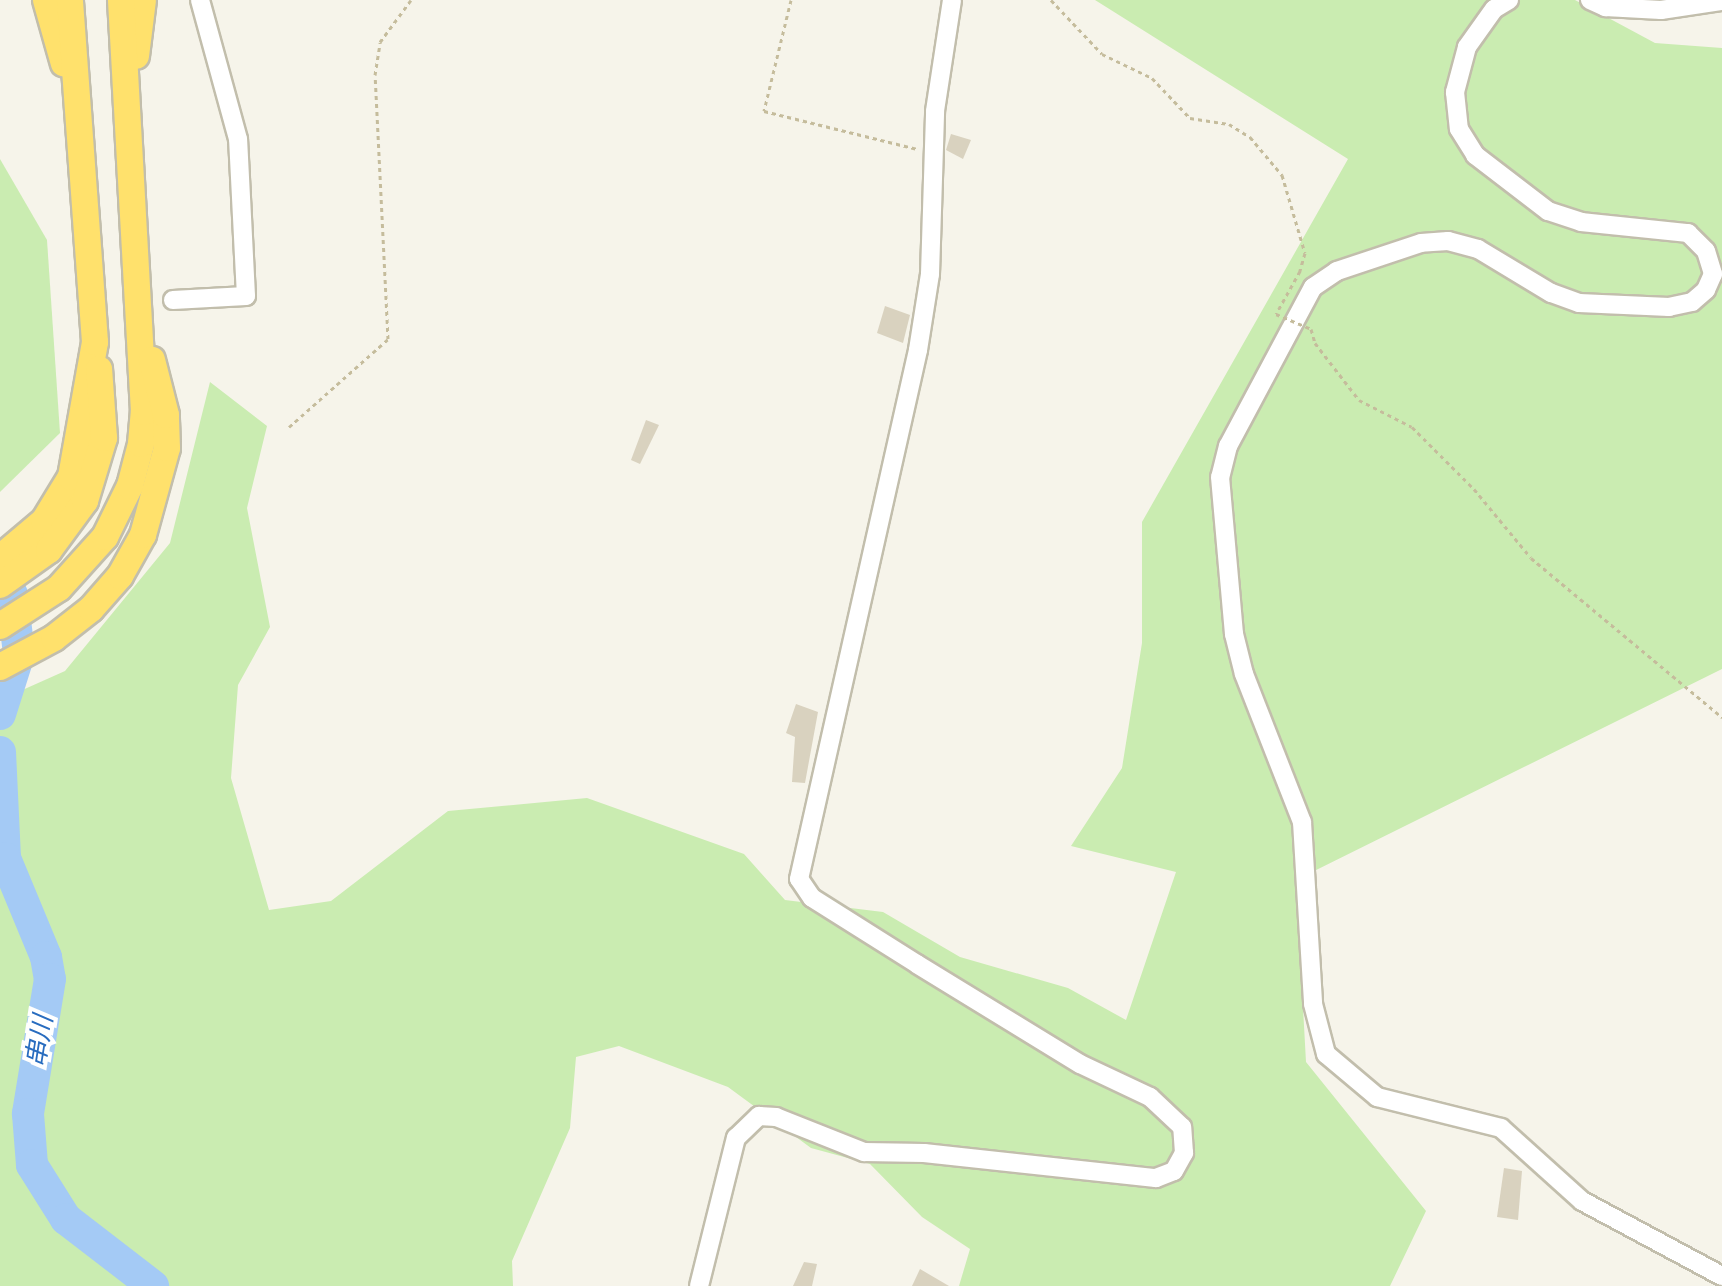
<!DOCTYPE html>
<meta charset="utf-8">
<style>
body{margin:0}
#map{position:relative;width:1722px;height:1286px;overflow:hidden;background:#f6f4ea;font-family:"Golos Text","Noto Sans JP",sans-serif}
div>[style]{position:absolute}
.green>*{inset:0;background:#caecb1}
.river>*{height:32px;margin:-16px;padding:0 16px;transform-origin:16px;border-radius:16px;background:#a4caf5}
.building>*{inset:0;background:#d9d2bf}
.path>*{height:3px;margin-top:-1.5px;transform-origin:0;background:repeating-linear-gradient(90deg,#c5bc9c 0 4px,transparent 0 8px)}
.roads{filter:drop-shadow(2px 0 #c2beac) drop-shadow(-2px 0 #c2beac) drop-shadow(0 2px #c2beac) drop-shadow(0 -2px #c2beac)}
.minor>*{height:18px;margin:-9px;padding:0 9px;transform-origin:9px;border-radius:9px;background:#fff}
.highway>*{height:26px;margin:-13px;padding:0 13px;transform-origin:13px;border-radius:13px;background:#ffe16c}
.path-bridge>*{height:3px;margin-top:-1.5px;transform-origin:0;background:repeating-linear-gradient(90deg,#c5bc9c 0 4px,transparent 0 8px)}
span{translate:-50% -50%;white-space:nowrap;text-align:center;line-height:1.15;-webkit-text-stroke:8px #fff;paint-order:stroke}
.water-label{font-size:26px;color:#286cbf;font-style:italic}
</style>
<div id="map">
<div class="green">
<div style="clip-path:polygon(1095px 0,1575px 0,1655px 43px,1722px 48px,1722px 669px,1296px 880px,1306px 1062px,1426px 1211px,1390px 1286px,959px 1286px,970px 1249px,922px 1217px,870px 1164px,811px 1148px,728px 1087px,619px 1046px,576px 1057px,570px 1128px,512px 1261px,513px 1286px,0 1286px,0 700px,65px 671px,170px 543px,210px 382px,267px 426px,247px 508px,270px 627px,238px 685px,231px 778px,269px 910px,331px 901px,448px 811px,587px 798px,744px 854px,785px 900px,883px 912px,960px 957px,1068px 988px,1126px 1020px,1176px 872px,1071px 846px,1122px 768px,1142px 643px,1142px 522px,1348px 159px)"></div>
<div style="clip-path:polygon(0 159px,47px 240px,60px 433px,0 492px)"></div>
</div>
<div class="river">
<div style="left:0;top:562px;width:35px;rotate:70deg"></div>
<div style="left:12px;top:595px;width:59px;rotate:83.2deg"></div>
<div style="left:19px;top:654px;width:63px;rotate:107.6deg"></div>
<div style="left:0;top:752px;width:106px;rotate:87.3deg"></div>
<div style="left:5px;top:858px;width:107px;rotate:67.5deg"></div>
<div style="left:46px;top:957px;width:22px;rotate:80deg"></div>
<div style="left:50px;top:979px;width:137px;rotate:99.3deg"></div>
<div style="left:28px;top:1114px;width:51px;rotate:85.5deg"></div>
<div style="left:32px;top:1165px;width:64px;rotate:57.8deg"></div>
<div style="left:66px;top:1219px;width:110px;rotate:37.6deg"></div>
</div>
<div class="building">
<div style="clip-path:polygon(951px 134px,971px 140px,963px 159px,946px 150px)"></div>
<div style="clip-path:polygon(885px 306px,910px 315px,903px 343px,877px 333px)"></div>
<div style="clip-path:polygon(646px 420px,659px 425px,640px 464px,631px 460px)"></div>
<div style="clip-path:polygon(796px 704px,818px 712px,805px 783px,792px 782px,795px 737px,786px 733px)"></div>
<div style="clip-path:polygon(1504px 1168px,1522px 1171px,1518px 1220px,1497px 1217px)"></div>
<div style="clip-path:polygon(804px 1262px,817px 1264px,812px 1286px,793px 1286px)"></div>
<div style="clip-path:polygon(920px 1269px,949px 1286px,912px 1286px)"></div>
</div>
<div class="path">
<div style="left:791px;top:0;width:114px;rotate:103.7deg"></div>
<div style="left:764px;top:111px;width:159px;rotate:13.9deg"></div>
<div style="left:1051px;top:0;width:74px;rotate:46.6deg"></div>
<div style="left:1102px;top:54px;width:55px;rotate:25.6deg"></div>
<div style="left:1152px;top:78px;width:55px;rotate:46.5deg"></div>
<div style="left:1190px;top:118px;width:39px;rotate:9deg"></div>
<div style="left:1229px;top:124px;width:25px;rotate:32deg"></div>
<div style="left:1250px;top:137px;width:50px;rotate:49.9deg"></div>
<div style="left:1282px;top:175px;width:81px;rotate:73.6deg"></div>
<div style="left:1305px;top:253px;width:19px;rotate:106deg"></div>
<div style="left:1311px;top:329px;width:15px;rotate:74deg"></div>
<div style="left:1315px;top:343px;width:72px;rotate:52.3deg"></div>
<div style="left:1359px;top:400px;width:59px;rotate:27deg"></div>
<div style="left:1412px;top:427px;width:88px;rotate:45deg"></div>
<div style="left:1474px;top:489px;width:89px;rotate:50.4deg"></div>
<div style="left:1531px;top:558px;width:249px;rotate:39.8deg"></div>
<div style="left:289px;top:427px;width:132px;rotate:-41.6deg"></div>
<div style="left:388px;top:339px;width:264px;rotate:-92.8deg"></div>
<div style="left:375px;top:75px;width:33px;rotate:-81deg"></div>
<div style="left:380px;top:42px;width:52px;rotate:-53.6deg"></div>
</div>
<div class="roads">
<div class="minor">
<div style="left:1509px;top:0;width:17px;rotate:149deg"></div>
<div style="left:1494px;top:9px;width:47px;rotate:125.4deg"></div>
<div style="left:1467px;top:47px;width:47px;rotate:104.9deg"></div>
<div style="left:1455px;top:92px;width:37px;rotate:84deg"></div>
<div style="left:1459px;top:129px;width:31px;rotate:58deg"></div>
<div style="left:1475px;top:155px;width:92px;rotate:37.5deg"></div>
<div style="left:1548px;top:211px;width:35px;rotate:18deg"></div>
<div style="left:1581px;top:222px;width:108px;rotate:5.9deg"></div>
<div style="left:1688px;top:233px;width:25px;rotate:45deg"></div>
<div style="left:1706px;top:251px;width:24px;rotate:73deg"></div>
<div style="left:1713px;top:274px;width:17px;rotate:114deg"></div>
<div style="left:1706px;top:290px;width:18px;rotate:139deg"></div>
<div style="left:1692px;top:302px;width:24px;rotate:168deg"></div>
<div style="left:1669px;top:307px;width:90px;rotate:-177.5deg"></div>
<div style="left:1579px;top:303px;width:30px;rotate:-160deg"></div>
<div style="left:1551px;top:293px;width:85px;rotate:-148.9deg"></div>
<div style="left:1478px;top:249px;width:31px;rotate:-165deg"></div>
<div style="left:1448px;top:241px;width:27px;rotate:176deg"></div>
<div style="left:1421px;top:243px;width:89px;rotate:161.6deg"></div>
<div style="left:1337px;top:271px;width:29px;rotate:146deg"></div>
<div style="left:1313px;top:287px;width:180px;rotate:118.1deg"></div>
<div style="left:1228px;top:446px;width:32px;rotate:104deg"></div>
<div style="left:1220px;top:477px;width:158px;rotate:84.9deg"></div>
<div style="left:1234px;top:634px;width:41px;rotate:76deg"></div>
<div style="left:1244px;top:674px;width:159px;rotate:68.6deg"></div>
<div style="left:1302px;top:822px;width:182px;rotate:86.5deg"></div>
<div style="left:1313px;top:1004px;width:52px;rotate:75.4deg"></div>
<div style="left:1326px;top:1054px;width:67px;rotate:40.1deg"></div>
<div style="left:1377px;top:1097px;width:128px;rotate:14deg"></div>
<div style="left:1501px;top:1128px;width:109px;rotate:42deg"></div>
<div style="left:1582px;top:1201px;width:159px;rotate:28.2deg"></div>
<div style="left:1590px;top:0;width:17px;rotate:25deg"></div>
<div style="left:1605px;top:7px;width:56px;rotate:3.1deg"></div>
<div style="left:1661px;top:10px;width:62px;rotate:-8.4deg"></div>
<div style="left:173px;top:300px;width:73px;rotate:-3.1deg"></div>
<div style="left:246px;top:296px;width:157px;rotate:-92.9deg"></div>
<div style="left:238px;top:139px;width:144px;rotate:-105.3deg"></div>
<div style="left:699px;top:1286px;width:153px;rotate:-76deg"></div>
<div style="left:736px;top:1138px;width:32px;rotate:-44deg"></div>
<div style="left:759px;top:1116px;width:17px;rotate:3deg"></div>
<div style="left:776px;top:1117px;width:95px;rotate:21.7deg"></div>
<div style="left:864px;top:1152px;width:60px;rotate:1deg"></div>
<div style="left:924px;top:1153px;width:233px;rotate:6.2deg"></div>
<div style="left:1156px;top:1178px;width:19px;rotate:-21deg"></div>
<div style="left:1174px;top:1171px;width:21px;rotate:-61deg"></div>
<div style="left:1184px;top:1153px;width:26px;rotate:-94deg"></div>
<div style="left:1182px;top:1127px;width:44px;rotate:-136.8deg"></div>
<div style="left:1150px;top:1097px;width:77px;rotate:-154.8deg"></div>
<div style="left:1080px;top:1064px;width:191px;rotate:-148.5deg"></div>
<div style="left:917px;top:964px;width:124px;rotate:-147.8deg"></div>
<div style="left:812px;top:898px;width:23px;rotate:-124deg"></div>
<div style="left:799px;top:879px;width:542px;rotate:-77.32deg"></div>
<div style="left:918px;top:350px;width:77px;rotate:-81deg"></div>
<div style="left:930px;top:274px;width:163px;rotate:-88.2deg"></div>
<div style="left:935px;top:111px;width:112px;rotate:-81.3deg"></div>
</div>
<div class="highway">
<div style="left:46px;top:0;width:66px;rotate:74.3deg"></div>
<div style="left:136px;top:56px;width:56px;rotate:-82.9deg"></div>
<div style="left:0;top:558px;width:57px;rotate:-40.1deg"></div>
<div style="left:44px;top:521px;width:52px;rotate:-58.5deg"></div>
<div style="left:71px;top:477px;width:137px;rotate:-79.9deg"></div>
<div style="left:95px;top:342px;width:343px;rotate:-94.2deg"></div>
<div style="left:0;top:585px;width:60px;rotate:-35.5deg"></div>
<div style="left:49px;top:550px;width:61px;rotate:-53.7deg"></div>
<div style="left:85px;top:501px;width:66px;rotate:-73.2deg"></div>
<div style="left:104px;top:438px;width:69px;rotate:-94.1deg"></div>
<div style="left:0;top:626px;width:70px;rotate:-32.8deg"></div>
<div style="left:59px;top:588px;width:69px;rotate:-48deg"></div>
<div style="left:105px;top:537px;width:57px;rotate:-63.9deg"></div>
<div style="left:130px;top:486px;width:43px;rotate:-75.3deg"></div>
<div style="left:141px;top:444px;width:32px;rotate:-85deg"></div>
<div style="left:144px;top:412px;width:413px;rotate:-93.2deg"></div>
<div style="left:0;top:667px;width:61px;rotate:-28.2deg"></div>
<div style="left:54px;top:638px;width:47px;rotate:-38.1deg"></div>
<div style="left:91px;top:609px;width:44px;rotate:-48.7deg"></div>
<div style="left:120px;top:576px;width:47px;rotate:-60.7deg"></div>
<div style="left:143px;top:535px;width:90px;rotate:-74.6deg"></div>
<div style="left:167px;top:448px;width:33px;rotate:-92deg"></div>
<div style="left:166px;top:415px;width:57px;rotate:-104.3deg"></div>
</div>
</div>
<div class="path-bridge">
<div style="left:1300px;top:271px;width:49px;rotate:119.2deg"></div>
<div style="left:1276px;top:314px;width:38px;rotate:23deg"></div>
</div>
<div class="water-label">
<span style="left:39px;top:1041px;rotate:-81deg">串川</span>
</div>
</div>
